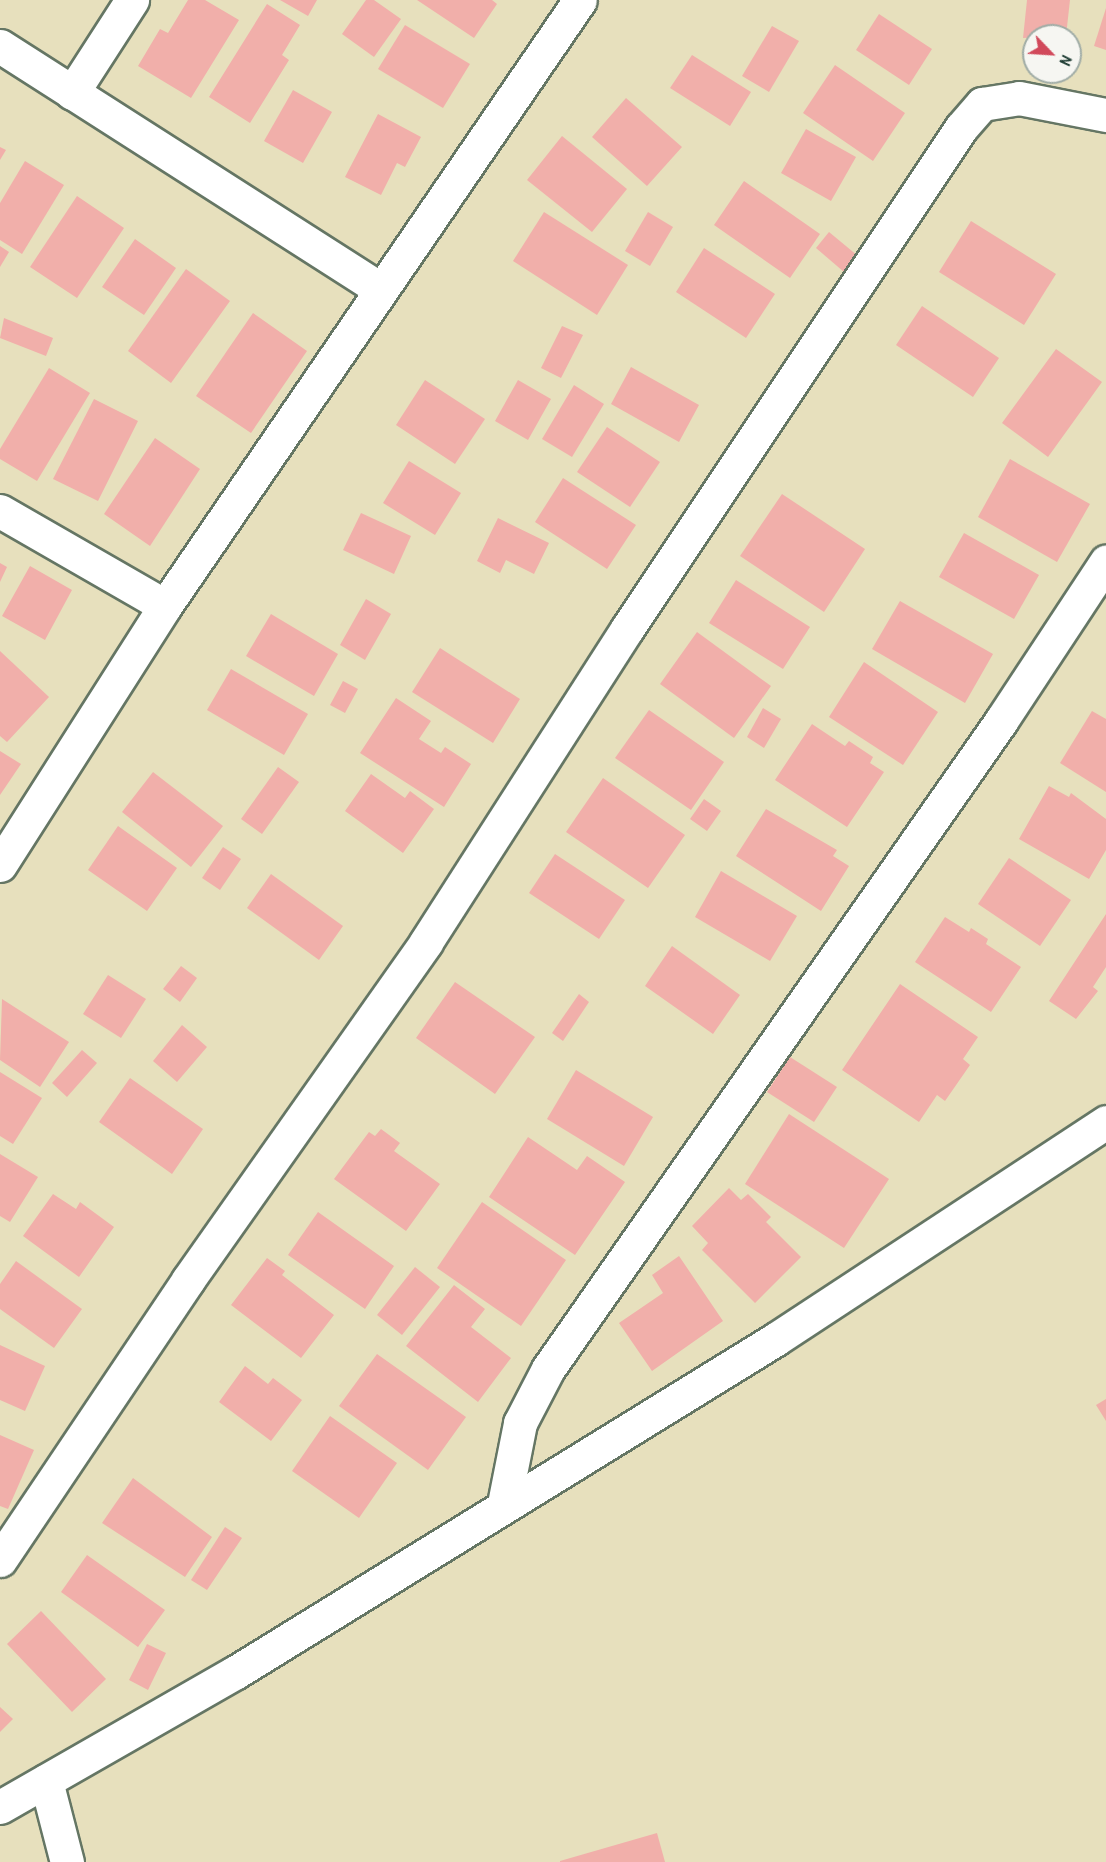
<!DOCTYPE html>
<style>
body{margin:0}
#map{position:relative;width:1106px;height:1862px;overflow:hidden;background:#e7e0bd;font-family:"Patrick Hand",sans-serif}
div>[style]{position:absolute}
.building>*{inset:0;background:#f1afaa}
.roads{filter:drop-shadow(2px 0 #657664) drop-shadow(-2px 0 #657664) drop-shadow(0 2px #657664) drop-shadow(0 -2px #657664)}
.street>*{height:33px;margin:-16.5px;padding:0 16.5px;transform-origin:16.5px;border-radius:16.5px;background:#fff}
span{translate:-50% -50%;white-space:nowrap;text-align:center;line-height:1.15;-webkit-text-stroke:6px #f6f6f2;paint-order:stroke}
.north{position:absolute;left:1022px;top:24px;width:60px;height:60px;box-sizing:border-box;background:#f6f6f2;border:2px solid #a0aca6;border-radius:50%;rotate:115deg;font-size:16px;font-weight:700;line-height:24px;text-align:center;color:#1f3d34}
.north::after{content:'';display:block;margin:auto;width:21px;height:27px;background:#d1495b;clip-path:polygon(50% 0,100% 100%,50% 72%,0 100%)}
</style>
<div id="map">
<div class="building">
<div style="clip-path:polygon(188px 0,205px 0,239px 20px,191px 98px,138px 66px,160px 29px,168px 33px)"></div>
<div style="clip-path:polygon(280px 0,317px 0,308px 16px)"></div>
<div style="clip-path:polygon(366px 0,374px 0,401px 19px,374px 57px,342px 34px)"></div>
<div style="clip-path:polygon(417px 0,492px 0,497px 4px,474px 38px)"></div>
<div style="clip-path:polygon(1027px 0,1070px 0,1066px 36px,1023px 38px)"></div>
<div style="clip-path:polygon(267px 4px,300px 25px,282px 55px,289px 60px,250px 123px,209px 97px)"></div>
<div style="clip-path:polygon(1106px 8px,1106px 50px,1094px 46px)"></div>
<div style="clip-path:polygon(879px 14px,932px 49px,909px 85px,856px 50px)"></div>
<div style="clip-path:polygon(405px 25px,470px 64px,443px 108px,378px 69px)"></div>
<div style="clip-path:polygon(772px 26px,799px 41px,769px 92px,742px 76px)"></div>
<div style="clip-path:polygon(692px 55px,751px 92px,730px 126px,670px 88px)"></div>
<div style="clip-path:polygon(835px 65px,905px 113px,873px 161px,803px 113px)"></div>
<div style="clip-path:polygon(293px 90px,332px 112px,303px 163px,264px 141px)"></div>
<div style="clip-path:polygon(626px 98px,682px 147px,647px 186px,592px 137px)"></div>
<div style="clip-path:polygon(378px 114px,421px 137px,405px 167px,397px 163px,381px 195px,345px 177px)"></div>
<div style="clip-path:polygon(806px 129px,856px 157px,831px 201px,781px 173px)"></div>
<div style="clip-path:polygon(562px 136px,627px 189px,592px 232px,527px 180px)"></div>
<div style="clip-path:polygon(0 147px,6px 150px,0 160px)"></div>
<div style="clip-path:polygon(25px 161px,64px 185px,22px 254px,0 240px,0 203px)"></div>
<div style="clip-path:polygon(744px 181px,820px 234px,790px 278px,714px 225px)"></div>
<div style="clip-path:polygon(77px 196px,124px 228px,77px 298px,30px 267px)"></div>
<div style="clip-path:polygon(544px 212px,628px 265px,597px 315px,513px 261px)"></div>
<div style="clip-path:polygon(648px 212px,673px 227px,650px 266px,625px 251px)"></div>
<div style="clip-path:polygon(971px 221px,1056px 274px,1024px 325px,939px 272px)"></div>
<div style="clip-path:polygon(829px 232px,858px 256px,844px 272px,816px 248px)"></div>
<div style="clip-path:polygon(135px 239px,176px 268px,144px 315px,102px 287px)"></div>
<div style="clip-path:polygon(0 246px,9px 252px,0 267px)"></div>
<div style="clip-path:polygon(704px 248px,775px 294px,746px 338px,676px 292px)"></div>
<div style="clip-path:polygon(186px 269px,230px 301px,171px 383px,128px 351px)"></div>
<div style="clip-path:polygon(922px 306px,999px 358px,973px 397px,896px 345px)"></div>
<div style="clip-path:polygon(253px 313px,307px 351px,251px 433px,196px 396px)"></div>
<div style="clip-path:polygon(4px 318px,53px 338px,46px 356px,0 338px)"></div>
<div style="clip-path:polygon(562px 326px,583px 335px,561px 378px,541px 368px)"></div>
<div style="clip-path:polygon(1056px 349px,1102px 382px,1048px 457px,1002px 423px)"></div>
<div style="clip-path:polygon(631px 367px,699px 405px,679px 442px,611px 404px)"></div>
<div style="clip-path:polygon(49px 368px,90px 393px,37px 481px,0 459px,0 449px)"></div>
<div style="clip-path:polygon(425px 380px,485px 419px,455px 464px,396px 425px)"></div>
<div style="clip-path:polygon(518px 380px,551px 399px,528px 440px,495px 421px)"></div>
<div style="clip-path:polygon(574px 385px,604px 404px,572px 457px,542px 439px)"></div>
<div style="clip-path:polygon(94px 399px,138px 421px,98px 501px,53px 479px)"></div>
<div style="clip-path:polygon(607px 427px,660px 462px,630px 507px,577px 472px)"></div>
<div style="clip-path:polygon(155px 438px,200px 469px,150px 546px,104px 514px)"></div>
<div style="clip-path:polygon(1010px 459px,1090px 504px,1057px 562px,978px 517px)"></div>
<div style="clip-path:polygon(409px 461px,461px 493px,435px 535px,383px 503px)"></div>
<div style="clip-path:polygon(563px 478px,636px 525px,607px 569px,535px 522px)"></div>
<div style="clip-path:polygon(782px 494px,865px 549px,824px 612px,740px 556px)"></div>
<div style="clip-path:polygon(361px 513px,411px 536px,394px 574px,343px 550px)"></div>
<div style="clip-path:polygon(498px 518px,549px 543px,534px 574px,506px 560px,500px 573px,477px 561px)"></div>
<div style="clip-path:polygon(964px 533px,1039px 575px,1014px 619px,939px 577px)"></div>
<div style="clip-path:polygon(0 563px,7px 567px,0 582px)"></div>
<div style="clip-path:polygon(30px 566px,72px 590px,45px 640px,2px 616px)"></div>
<div style="clip-path:polygon(736px 580px,810px 627px,783px 669px,709px 623px)"></div>
<div style="clip-path:polygon(366px 599px,391px 614px,365px 660px,340px 645px)"></div>
<div style="clip-path:polygon(900px 601px,993px 654px,965px 703px,872px 649px)"></div>
<div style="clip-path:polygon(271px 614px,338px 654px,314px 696px,246px 656px)"></div>
<div style="clip-path:polygon(697px 632px,771px 686px,734px 738px,660px 684px)"></div>
<div style="clip-path:polygon(440px 648px,520px 699px,493px 743px,412px 692px)"></div>
<div style="clip-path:polygon(0 651px,49px 697px,7px 742px,0 736px)"></div>
<div style="clip-path:polygon(864px 662px,938px 712px,903px 765px,829px 717px)"></div>
<div style="clip-path:polygon(231px 669px,308px 714px,284px 755px,207px 710px)"></div>
<div style="clip-path:polygon(343px 681px,358px 689px,345px 713px,330px 705px)"></div>
<div style="clip-path:polygon(396px 698px,431px 721px,419px 739px,441px 753px,445px 747px,471px 764px,444px 807px,360px 753px)"></div>
<div style="clip-path:polygon(763px 708px,781px 719px,764px 748px,747px 737px)"></div>
<div style="clip-path:polygon(649px 710px,724px 762px,691px 810px,615px 758px)"></div>
<div style="clip-path:polygon(1092px 711px,1106px 719px,1106px 792px,1060px 763px)"></div>
<div style="clip-path:polygon(812px 724px,845px 746px,849px 741px,873px 757px,870px 763px,884px 772px,847px 827px,775px 780px)"></div>
<div style="clip-path:polygon(0 751px,21px 764px,0 795px)"></div>
<div style="clip-path:polygon(278px 767px,299px 782px,262px 834px,241px 819px)"></div>
<div style="clip-path:polygon(153px 772px,223px 826px,191px 867px,122px 812px)"></div>
<div style="clip-path:polygon(371px 774px,405px 798px,410px 791px,434px 809px,403px 853px,345px 811px)"></div>
<div style="clip-path:polygon(603px 778px,685px 835px,648px 888px,566px 832px)"></div>
<div style="clip-path:polygon(1049px 786px,1069px 797px,1071px 793px,1106px 819px,1106px 850px,1089px 879px,1019px 839px)"></div>
<div style="clip-path:polygon(704px 799px,721px 811px,707px 831px,690px 819px)"></div>
<div style="clip-path:polygon(766px 809px,837px 850px,833px 856px,849px 866px,821px 911px,736px 856px)"></div>
<div style="clip-path:polygon(118px 826px,177px 868px,147px 911px,88px 870px)"></div>
<div style="clip-path:polygon(223px 847px,241px 859px,220px 890px,202px 878px)"></div>
<div style="clip-path:polygon(555px 854px,625px 900px,599px 939px,529px 893px)"></div>
<div style="clip-path:polygon(1009px 858px,1071px 900px,1040px 946px,978px 904px)"></div>
<div style="clip-path:polygon(721px 871px,797px 916px,770px 961px,695px 917px)"></div>
<div style="clip-path:polygon(271px 874px,343px 926px,319px 960px,247px 908px)"></div>
<div style="clip-path:polygon(1106px 914px,1106px 967px,1093px 987px,1098px 991px,1076px 1019px,1049px 1001px)"></div>
<div style="clip-path:polygon(945px 917px,969px 932px,971px 928px,988px 939px,986px 944px,1021px 967px,991px 1012px,915px 962px)"></div>
<div style="clip-path:polygon(672px 946px,740px 995px,713px 1034px,645px 986px)"></div>
<div style="clip-path:polygon(181px 966px,197px 978px,180px 1002px,163px 989px)"></div>
<div style="clip-path:polygon(108px 975px,146px 999px,121px 1038px,83px 1014px)"></div>
<div style="clip-path:polygon(455px 982px,535px 1037px,495px 1094px,416px 1038px)"></div>
<div style="clip-path:polygon(900px 984px,978px 1037px,963px 1059px,970px 1065px,945px 1101px,937px 1095px,919px 1122px,842px 1070px)"></div>
<div style="clip-path:polygon(579px 994px,589px 1002px,563px 1041px,552px 1033px)"></div>
<div style="clip-path:polygon(2px 999px,69px 1042px,40px 1087px,0 1060px)"></div>
<div style="clip-path:polygon(182px 1025px,207px 1047px,177px 1082px,153px 1061px)"></div>
<div style="clip-path:polygon(82px 1050px,97px 1063px,67px 1097px,52px 1083px)"></div>
<div style="clip-path:polygon(790px 1057px,837px 1087px,814px 1122px,767px 1092px)"></div>
<div style="clip-path:polygon(576px 1070px,653px 1117px,624px 1166px,547px 1119px)"></div>
<div style="clip-path:polygon(0 1072px,42px 1098px,13px 1144px,0 1136px)"></div>
<div style="clip-path:polygon(130px 1078px,203px 1129px,172px 1174px,99px 1122px)"></div>
<div style="clip-path:polygon(789px 1114px,889px 1179px,844px 1248px,745px 1184px)"></div>
<div style="clip-path:polygon(381px 1129px,400px 1143px,394px 1151px,440px 1184px,406px 1231px,334px 1179px,369px 1132px,375px 1136px)"></div>
<div style="clip-path:polygon(528px 1137px,577px 1170px,587px 1156px,625px 1182px,575px 1255px,489px 1197px)"></div>
<div style="clip-path:polygon(0 1154px,38px 1177px,10px 1222px,0 1216px)"></div>
<div style="clip-path:polygon(729px 1188px,741px 1200px,748px 1194px,771px 1217px,766px 1222px,801px 1257px,755px 1303px,702px 1250px,708px 1243px,692px 1226px)"></div>
<div style="clip-path:polygon(53px 1194px,76px 1209px,80px 1202px,114px 1227px,79px 1277px,23px 1236px)"></div>
<div style="clip-path:polygon(482px 1202px,566px 1260px,521px 1326px,437px 1268px)"></div>
<div style="clip-path:polygon(318px 1212px,394px 1266px,365px 1309px,288px 1255px)"></div>
<div style="clip-path:polygon(679px 1256px,723px 1321px,652px 1371px,619px 1323px,663px 1293px,652px 1275px)"></div>
<div style="clip-path:polygon(267px 1258px,285px 1271px,282px 1275px,334px 1315px,301px 1358px,231px 1305px)"></div>
<div style="clip-path:polygon(16px 1261px,82px 1309px,54px 1348px,0 1309px,0 1284px)"></div>
<div style="clip-path:polygon(415px 1267px,440px 1287px,402px 1335px,377px 1315px)"></div>
<div style="clip-path:polygon(454px 1285px,485px 1309px,471px 1327px,511px 1358px,478px 1402px,406px 1346px)"></div>
<div style="clip-path:polygon(0 1345px,45px 1366px,25px 1411px,0 1400px)"></div>
<div style="clip-path:polygon(377px 1354px,466px 1417px,428px 1470px,339px 1406px)"></div>
<div style="clip-path:polygon(245px 1366px,268px 1384px,273px 1378px,302px 1400px,271px 1441px,219px 1402px)"></div>
<div style="clip-path:polygon(1106px 1399px,1106px 1421px,1096px 1405px)"></div>
<div style="clip-path:polygon(330px 1416px,397px 1463px,359px 1518px,292px 1471px)"></div>
<div style="clip-path:polygon(0 1435px,34px 1450px,8px 1509px,0 1506px)"></div>
<div style="clip-path:polygon(133px 1478px,212px 1537px,185px 1577px,102px 1523px)"></div>
<div style="clip-path:polygon(225px 1527px,242px 1538px,207px 1590px,191px 1580px)"></div>
<div style="clip-path:polygon(87px 1555px,165px 1610px,138px 1647px,61px 1592px)"></div>
<div style="clip-path:polygon(41px 1611px,106px 1679px,72px 1712px,7px 1644px)"></div>
<div style="clip-path:polygon(147px 1644px,166px 1653px,148px 1690px,129px 1680px)"></div>
<div style="clip-path:polygon(0 1707px,13px 1719px,0 1732px)"></div>
<div style="clip-path:polygon(657px 1833px,665px 1862px,560px 1862px,560px 1861px)"></div>
</div>
<div class="roads">
<div class="street">
<div style="left:0;top:46px;width:452px;rotate:32.6deg"></div>
<div style="left:72px;top:93px;width:111px;rotate:-57.2deg"></div>
<div style="left:0;top:511px;width:190px;rotate:29.9deg"></div>
<div style="left:0;top:865px;width:307px;rotate:-57.5deg"></div>
<div style="left:165px;top:606px;width:734px;rotate:-55.6deg"></div>
<div style="left:504px;top:1504px;width:83px;rotate:-78.8deg"></div>
<div style="left:520px;top:1423px;width:61px;rotate:-62.6deg"></div>
<div style="left:548px;top:1369px;width:791px;rotate:-55.04deg"></div>
<div style="left:1001px;top:721px;width:191px;rotate:-56.6deg"></div>
<div style="left:0;top:1560px;width:337px;rotate:-56.1deg"></div>
<div style="left:188px;top:1280px;width:413px;rotate:-54.8deg"></div>
<div style="left:426px;top:942px;width:372px;rotate:-57.3deg"></div>
<div style="left:627px;top:629px;width:602px;rotate:-56.31deg"></div>
<div style="left:961px;top:128px;width:32px;rotate:-49deg"></div>
<div style="left:982px;top:104px;width:37px;rotate:-9deg"></div>
<div style="left:1019px;top:98px;width:89px;rotate:11.1deg"></div>
<div style="left:46px;top:1781px;width:84px;rotate:75.5deg"></div>
<div style="left:0;top:1807px;width:272px;rotate:-29.8deg"></div>
<div style="left:236px;top:1672px;width:634px;rotate:-31.66deg"></div>
<div style="left:776px;top:1339px;width:395px;rotate:-33.3deg"></div>
</div>
</div>
<div class="north">N</div>
</div>
